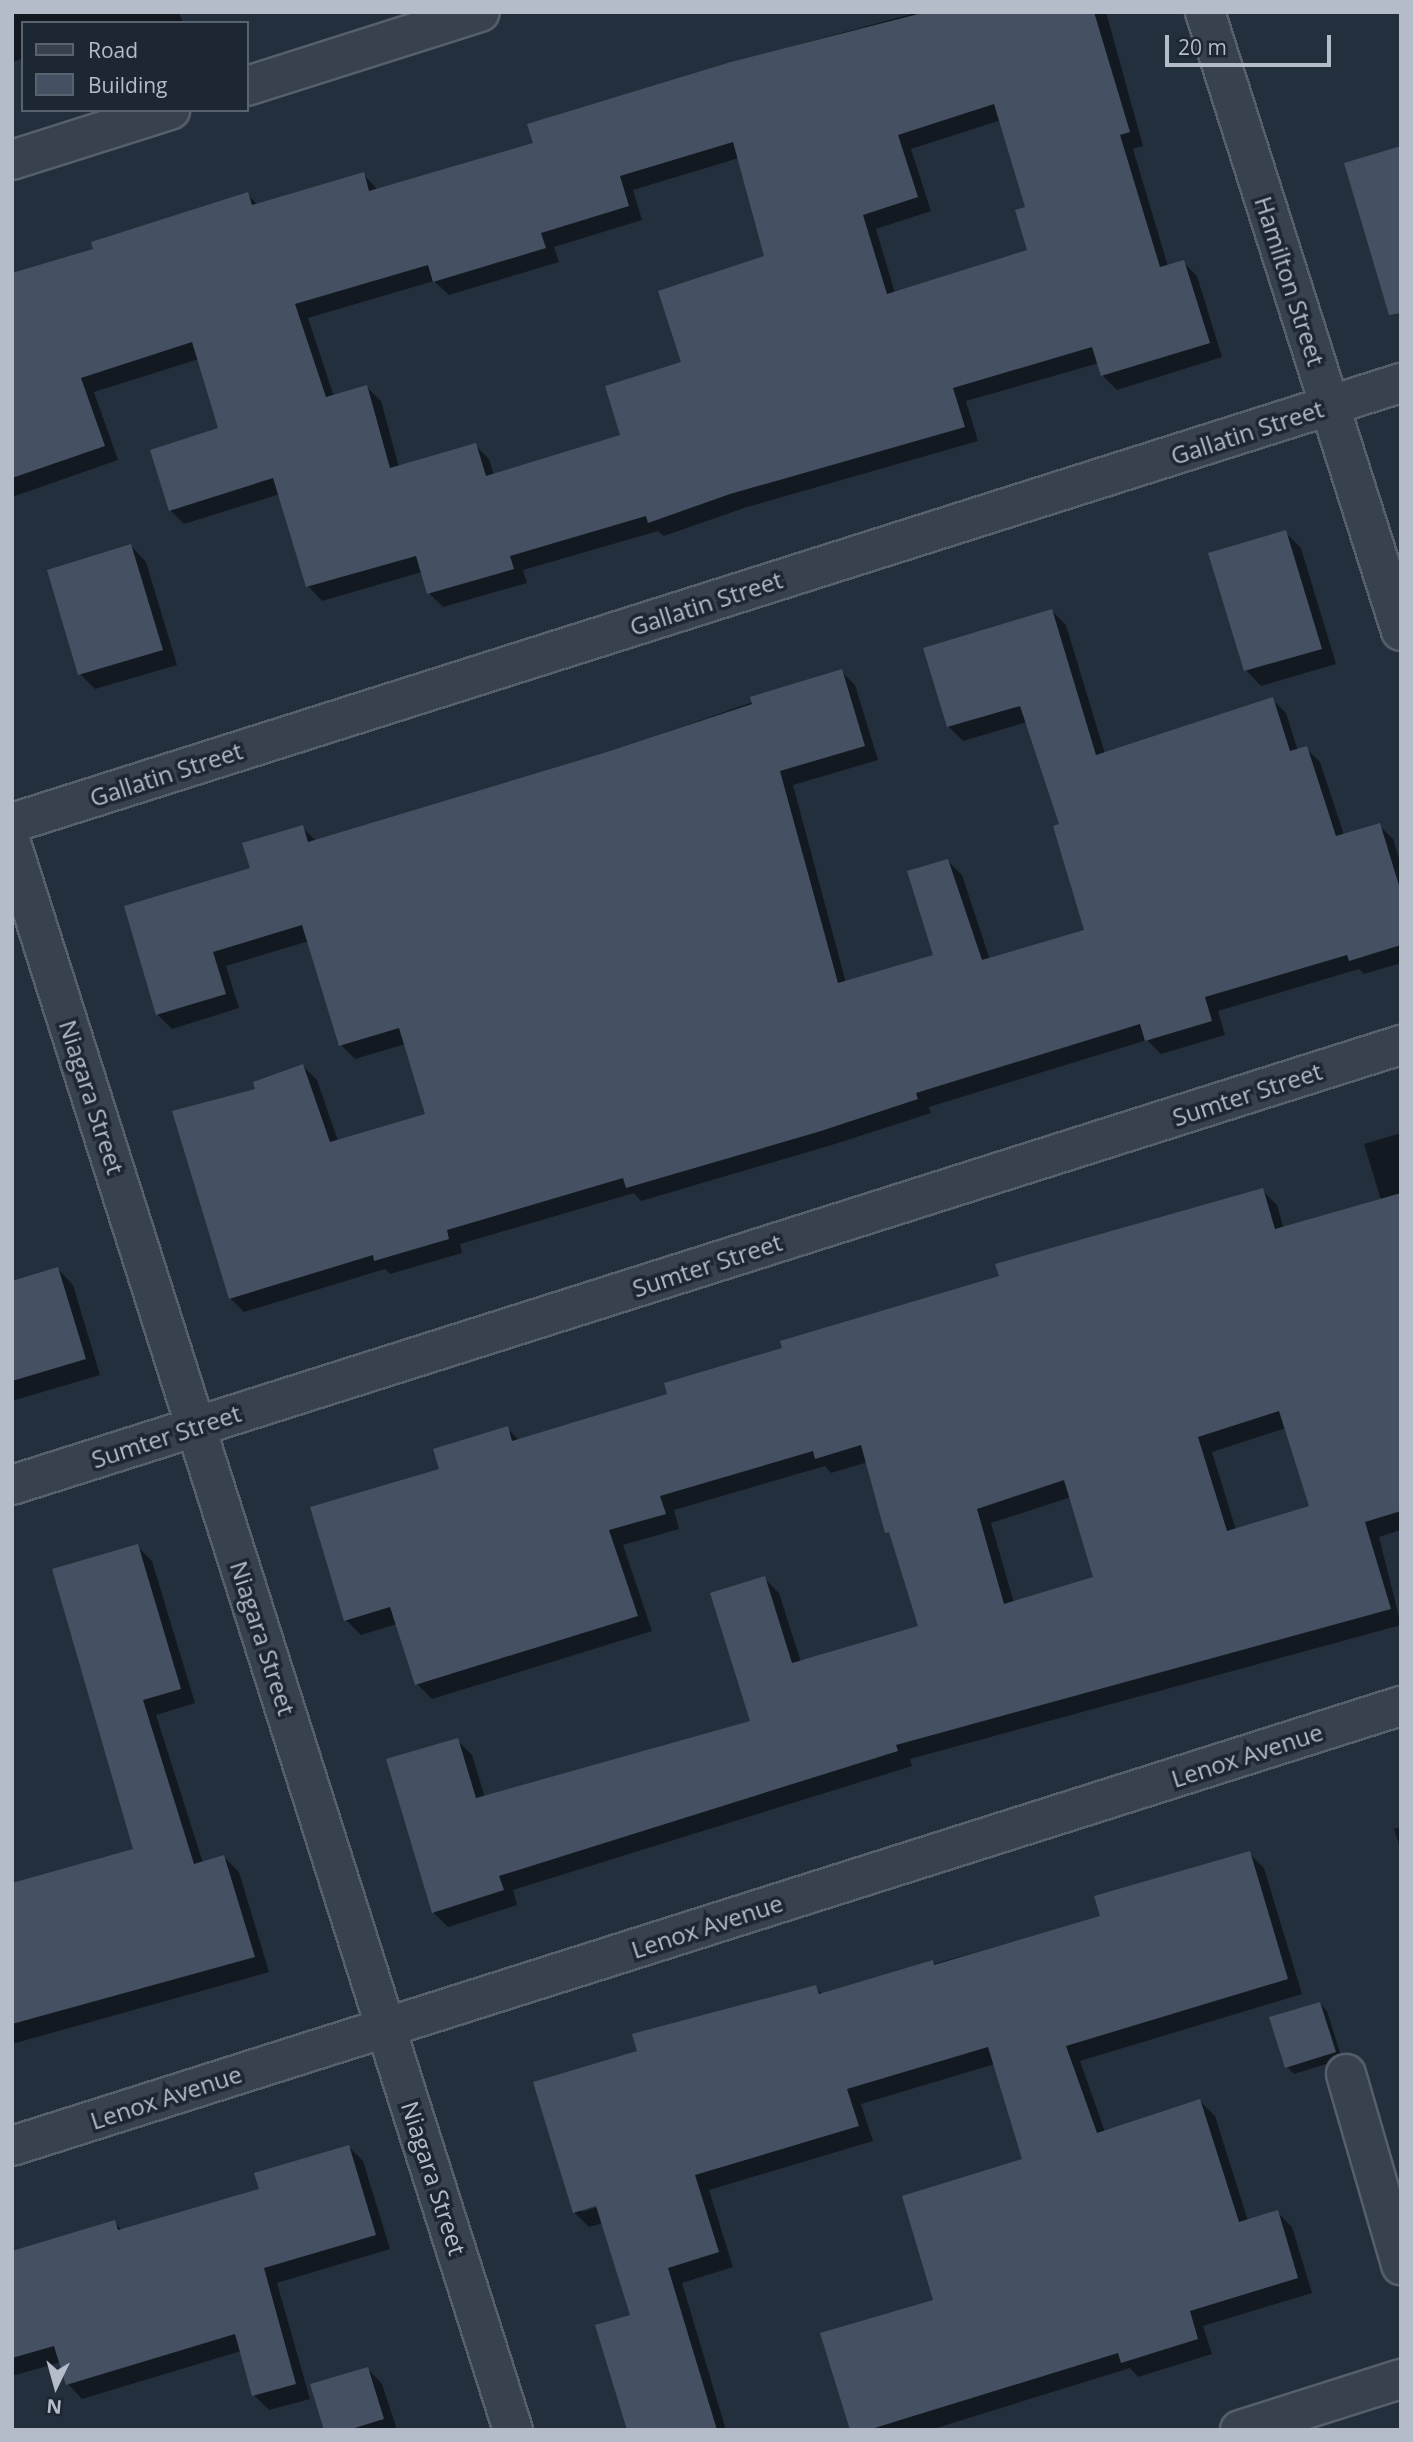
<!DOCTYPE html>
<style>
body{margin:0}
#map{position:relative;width:1413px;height:2442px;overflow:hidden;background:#242f3e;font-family:"Open Sans",sans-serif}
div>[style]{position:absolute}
.shadow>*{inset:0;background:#0007}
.building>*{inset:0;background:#455162}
.roads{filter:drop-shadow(2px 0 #565f6c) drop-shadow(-2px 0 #565f6c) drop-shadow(0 2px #565f6c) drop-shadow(0 -2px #565f6c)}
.minor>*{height:38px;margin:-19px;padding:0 19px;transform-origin:19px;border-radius:19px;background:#38414e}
span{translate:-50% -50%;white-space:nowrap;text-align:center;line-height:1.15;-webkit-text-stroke:7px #1d2633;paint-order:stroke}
.street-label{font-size:24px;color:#b4bcc9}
.frame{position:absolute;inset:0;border:14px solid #b4bcc9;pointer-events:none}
.legend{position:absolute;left:21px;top:21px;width:228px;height:91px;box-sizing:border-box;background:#1d2633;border:2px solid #59626f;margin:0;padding:9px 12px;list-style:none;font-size:21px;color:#b4bcc9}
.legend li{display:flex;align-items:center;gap:14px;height:35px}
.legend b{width:35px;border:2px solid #59626f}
.north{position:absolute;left:21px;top:2351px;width:70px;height:70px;-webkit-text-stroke:5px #1d2633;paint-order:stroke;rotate:185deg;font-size:19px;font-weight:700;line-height:28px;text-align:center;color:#b4bcc9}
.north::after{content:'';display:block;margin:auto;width:24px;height:32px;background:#b4bcc9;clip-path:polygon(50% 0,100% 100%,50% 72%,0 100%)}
.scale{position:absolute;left:1165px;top:35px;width:166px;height:32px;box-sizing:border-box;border:4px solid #b4bcc9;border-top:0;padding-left:9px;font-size:21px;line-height:24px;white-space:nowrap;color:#b4bcc9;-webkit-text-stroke:5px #1d2633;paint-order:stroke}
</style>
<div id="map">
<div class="shadow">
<div style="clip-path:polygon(12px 12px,179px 12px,183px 23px,23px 23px,23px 59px,12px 62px)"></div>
<div style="clip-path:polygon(evenodd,919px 12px,1106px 12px,1143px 146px,1133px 149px,1168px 266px,1183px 262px,1197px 276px,1222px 357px,1117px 390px,1102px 375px,1099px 363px,966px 401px,978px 441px,744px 508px,664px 536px,658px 531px,523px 570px,527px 583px,443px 607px,429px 593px,422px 572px,322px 601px,308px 586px,280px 494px,184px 524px,170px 510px,220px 429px,199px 359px,94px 392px,118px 460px,12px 497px,12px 275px,96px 250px,247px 194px,258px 205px,363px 174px,377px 189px,535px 144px,731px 63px,919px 12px,1001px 120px,1027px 208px,1030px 251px,895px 293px,876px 229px,931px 211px,911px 149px,1001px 120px,919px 12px,739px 158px,766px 257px,623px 436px,494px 475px,489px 459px,475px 445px,399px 467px,381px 401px,367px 387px,334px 397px,308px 318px,434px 281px,449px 295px,559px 262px,554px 247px,642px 220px,633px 190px,739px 158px)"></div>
<div style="clip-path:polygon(1285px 532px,1301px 548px,1336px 664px,1261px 686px,1246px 670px)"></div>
<div style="clip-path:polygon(131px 546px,146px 562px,177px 665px,95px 689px,80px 674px)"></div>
<div style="clip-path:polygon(1052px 611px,1066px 625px,1105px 754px,1272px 699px,1286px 713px,1298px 751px,1306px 748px,1320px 762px,1344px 835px,1379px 825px,1393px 839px,1401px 864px,1401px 963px,1364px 974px,1359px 969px,1218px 1011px,1225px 1035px,1161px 1054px,1147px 1040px,929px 1107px,931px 1113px,835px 1144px,641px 1201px,634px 1193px,460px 1244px,462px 1253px,390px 1274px,385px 1269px,244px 1312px,230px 1298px,257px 1090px,303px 1066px,317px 1080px,338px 1141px,427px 1115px,405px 1044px,355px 1059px,341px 1045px,309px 941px,226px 966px,239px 1008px,172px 1029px,158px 1015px,126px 908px,252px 870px,302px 827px,316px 841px,608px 753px,841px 671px,855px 685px,878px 760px,793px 785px,846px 983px,936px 956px,948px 861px,962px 875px,990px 960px,1086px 931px,1062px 825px,1027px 722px,963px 741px,949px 727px,925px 649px)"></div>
<div style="clip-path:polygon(evenodd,1401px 1133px,1401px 1530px,1379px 1537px,1401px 1625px,910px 1759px,912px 1766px,513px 1890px,517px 1905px,448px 1927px,433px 1912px,457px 1740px,472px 1755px,485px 1798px,752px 1722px,764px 1578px,779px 1593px,801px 1662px,921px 1627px,868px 1462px,831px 1473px,825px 1466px,674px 1510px,679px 1529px,623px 1545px,652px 1631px,432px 1699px,417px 1684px,397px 1624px,361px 1635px,346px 1620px,441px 1470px,507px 1428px,519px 1440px,670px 1395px,784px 1350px,1262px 1190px,1277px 1205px,1284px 1229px,1381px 1200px,1364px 1144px,1401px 1133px,1286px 1428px,1312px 1507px,1236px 1530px,1212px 1452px,1286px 1428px,1401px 1133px,1071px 1497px,1095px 1578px,1014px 1603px,991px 1523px,1071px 1497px)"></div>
<div style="clip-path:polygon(58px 1269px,73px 1285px,100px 1375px,12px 1401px,12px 1283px)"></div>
<div style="clip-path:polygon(137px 1546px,152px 1561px,195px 1703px,156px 1715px,203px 1863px,224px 1857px,239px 1872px,269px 1972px,12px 2044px,12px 1879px,14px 1885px,135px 1850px)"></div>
<div style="clip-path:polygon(1401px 1827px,1401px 1851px,1394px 1829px)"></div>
<div style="clip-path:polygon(evenodd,1249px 1853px,1264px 1868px,1302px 1994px,1080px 2061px,1105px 2132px,1200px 2101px,1215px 2116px,1248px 2221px,1277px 2212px,1292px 2227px,1312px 2293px,1203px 2326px,1212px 2354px,1138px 2377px,1130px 2368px,930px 2430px,851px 2430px,1024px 2161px,995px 2064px,861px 2104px,873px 2141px,709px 2190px,733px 2267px,682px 2283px,726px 2430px,629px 2430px,632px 2316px,603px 2223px,589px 2227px,574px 2212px,640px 2052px,815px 1987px,823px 1995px,1102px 1917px,1249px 1853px,604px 2202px,605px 2205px,581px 2212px,581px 2209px,604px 2202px)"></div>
<div style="clip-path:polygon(1320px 2003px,1327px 2011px,1342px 2059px,1294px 2074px,1287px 2067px)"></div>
<div style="clip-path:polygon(348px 2146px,363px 2161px,390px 2249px,277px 2283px,310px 2399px,269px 2410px,254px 2395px,241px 2351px,82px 2399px,68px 2384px,61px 2362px,12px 2376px,12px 2253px,114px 2222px,123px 2231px,261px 2190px)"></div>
<div style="clip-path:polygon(368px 2369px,382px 2384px,397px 2430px,326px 2430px)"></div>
</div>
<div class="building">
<div style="clip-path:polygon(evenodd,926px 12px,1094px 12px,1130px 132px,1120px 135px,1160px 267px,1184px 260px,1210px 343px,1101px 376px,1092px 347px,953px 388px,965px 427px,730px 494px,648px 523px,646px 516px,510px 556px,514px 569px,427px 594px,416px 556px,306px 587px,273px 478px,169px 511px,150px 450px,218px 428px,192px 342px,81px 378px,105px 446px,12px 478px,12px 273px,93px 249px,91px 242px,248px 192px,252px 205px,364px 172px,369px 191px,533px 143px,527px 124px,731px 62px,926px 12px,994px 104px,1025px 207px,1015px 210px,1027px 250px,887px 294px,863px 215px,918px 197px,898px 135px,994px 104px,926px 12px,733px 142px,764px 256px,658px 291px,681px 362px,605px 386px,620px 435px,486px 476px,476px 443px,390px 468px,367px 385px,326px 397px,295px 304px,428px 265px,433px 282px,546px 248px,541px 233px,629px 206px,620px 176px,733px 142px)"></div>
<div style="clip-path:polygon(1401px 146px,1401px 313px,1389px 315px,1344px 163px)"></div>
<div style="clip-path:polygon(1286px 530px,1322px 649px,1244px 671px,1208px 553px)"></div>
<div style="clip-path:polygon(131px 544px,163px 650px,78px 675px,47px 570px)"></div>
<div style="clip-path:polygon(1052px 609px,1096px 755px,1273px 697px,1290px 751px,1307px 746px,1336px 836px,1380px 823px,1401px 892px,1401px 945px,1349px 961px,1347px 955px,1205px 997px,1212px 1021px,1145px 1041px,1140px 1024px,916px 1093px,918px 1099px,821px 1131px,626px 1188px,623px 1178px,447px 1230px,449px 1239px,374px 1261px,373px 1255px,229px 1299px,172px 1111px,255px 1089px,253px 1082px,303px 1064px,330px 1142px,425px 1114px,399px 1028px,339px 1046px,302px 925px,213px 952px,226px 994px,156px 1015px,124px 906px,250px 868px,242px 843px,303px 825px,308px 842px,607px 752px,752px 704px,750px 697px,842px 669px,865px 746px,780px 771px,838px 983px,933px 955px,907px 871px,948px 859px,982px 960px,1084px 930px,1053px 826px,1059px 824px,1020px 706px,947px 727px,923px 648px)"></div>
<div style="clip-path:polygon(evenodd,1263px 1188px,1275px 1229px,1401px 1193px,1401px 1511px,1365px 1522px,1391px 1609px,896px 1745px,898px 1751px,499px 1876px,504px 1890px,432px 1913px,386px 1759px,458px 1738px,476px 1798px,750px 1721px,710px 1593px,765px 1576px,792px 1663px,918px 1626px,889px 1532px,885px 1533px,861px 1445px,815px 1459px,813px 1451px,660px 1496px,666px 1514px,609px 1530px,638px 1616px,415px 1685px,390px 1607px,344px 1621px,310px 1507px,439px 1469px,433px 1449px,508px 1426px,512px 1441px,667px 1394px,664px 1383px,782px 1348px,780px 1341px,999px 1276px,995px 1264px,1263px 1188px,1279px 1411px,1309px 1506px,1227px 1531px,1198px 1437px,1279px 1411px,1263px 1188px,1064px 1480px,1093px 1577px,1004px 1604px,977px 1509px,1064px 1480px)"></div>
<div style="clip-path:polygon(58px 1267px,86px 1359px,12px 1381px,12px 1281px)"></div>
<div style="clip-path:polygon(138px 1544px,181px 1689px,143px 1700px,194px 1864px,224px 1855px,255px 1957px,12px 2024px,12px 1883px,133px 1849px,52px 1569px)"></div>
<div style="clip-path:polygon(1250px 1851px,1288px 1979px,1066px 2046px,1097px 2133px,1200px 2099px,1239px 2222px,1278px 2210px,1298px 2278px,1190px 2311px,1198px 2339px,1121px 2363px,1118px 2353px,868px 2430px,850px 2430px,820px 2333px,933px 2300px,902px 2196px,1022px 2159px,988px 2047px,847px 2089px,859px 2126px,695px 2175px,719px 2252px,668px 2268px,717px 2430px,627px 2430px,595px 2325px,630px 2315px,596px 2206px,573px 2213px,533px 2082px,637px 2051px,632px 2034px,816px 1985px,819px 1994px,933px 1960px,934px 1965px,1100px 1916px,1094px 1896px)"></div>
<div style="clip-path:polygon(1320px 2002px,1336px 2052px,1285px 2068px,1269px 2017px)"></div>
<div style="clip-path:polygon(349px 2145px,376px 2235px,264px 2268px,296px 2384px,252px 2396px,235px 2334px,66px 2385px,54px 2346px,12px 2358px,12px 2251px,115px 2220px,118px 2230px,259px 2189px,254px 2173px)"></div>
<div style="clip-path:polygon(368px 2367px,384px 2419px,348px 2430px,324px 2430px,310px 2384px)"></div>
</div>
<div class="roads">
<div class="minor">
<div style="left:1205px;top:12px;width:649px;rotate:72.43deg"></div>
<div style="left:247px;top:86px;width:244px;rotate:-17.6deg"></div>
<div style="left:12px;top:160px;width:166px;rotate:-17.6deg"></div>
<div style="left:12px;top:823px;width:1457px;rotate:-17.58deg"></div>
<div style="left:12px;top:846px;width:1661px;rotate:72.45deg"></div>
<div style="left:12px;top:1485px;width:1457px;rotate:-17.58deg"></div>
<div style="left:1346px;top:2074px;width:199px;rotate:73.9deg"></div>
<div style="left:12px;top:2146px;width:1457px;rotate:-17.58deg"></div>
<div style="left:1240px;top:2430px;width:169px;rotate:-17.6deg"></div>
</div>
</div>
<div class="street-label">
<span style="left:1290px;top:281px;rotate:72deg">Hamilton Street</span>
<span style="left:1247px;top:432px;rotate:-18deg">Gallatin Street</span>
<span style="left:706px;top:603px;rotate:-18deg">Gallatin Street</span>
<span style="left:166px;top:774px;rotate:-18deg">Gallatin Street</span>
<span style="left:1247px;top:1094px;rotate:-18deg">Sumter Street</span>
<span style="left:92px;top:1097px;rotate:72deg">Niagara Street</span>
<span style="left:707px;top:1265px;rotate:-18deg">Sumter Street</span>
<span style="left:166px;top:1436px;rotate:-18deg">Sumter Street</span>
<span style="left:263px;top:1638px;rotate:72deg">Niagara Street</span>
<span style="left:1247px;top:1755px;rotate:-18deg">Lenox Avenue</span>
<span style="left:707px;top:1926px;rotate:-18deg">Lenox Avenue</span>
<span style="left:166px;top:2097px;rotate:-18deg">Lenox Avenue</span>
<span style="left:434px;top:2178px;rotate:72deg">Niagara Street</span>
</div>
<div class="frame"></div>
<ul class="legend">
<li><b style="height:9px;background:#38414e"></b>Road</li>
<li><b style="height:19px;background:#455162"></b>Building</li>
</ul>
<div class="north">N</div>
<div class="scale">20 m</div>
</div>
